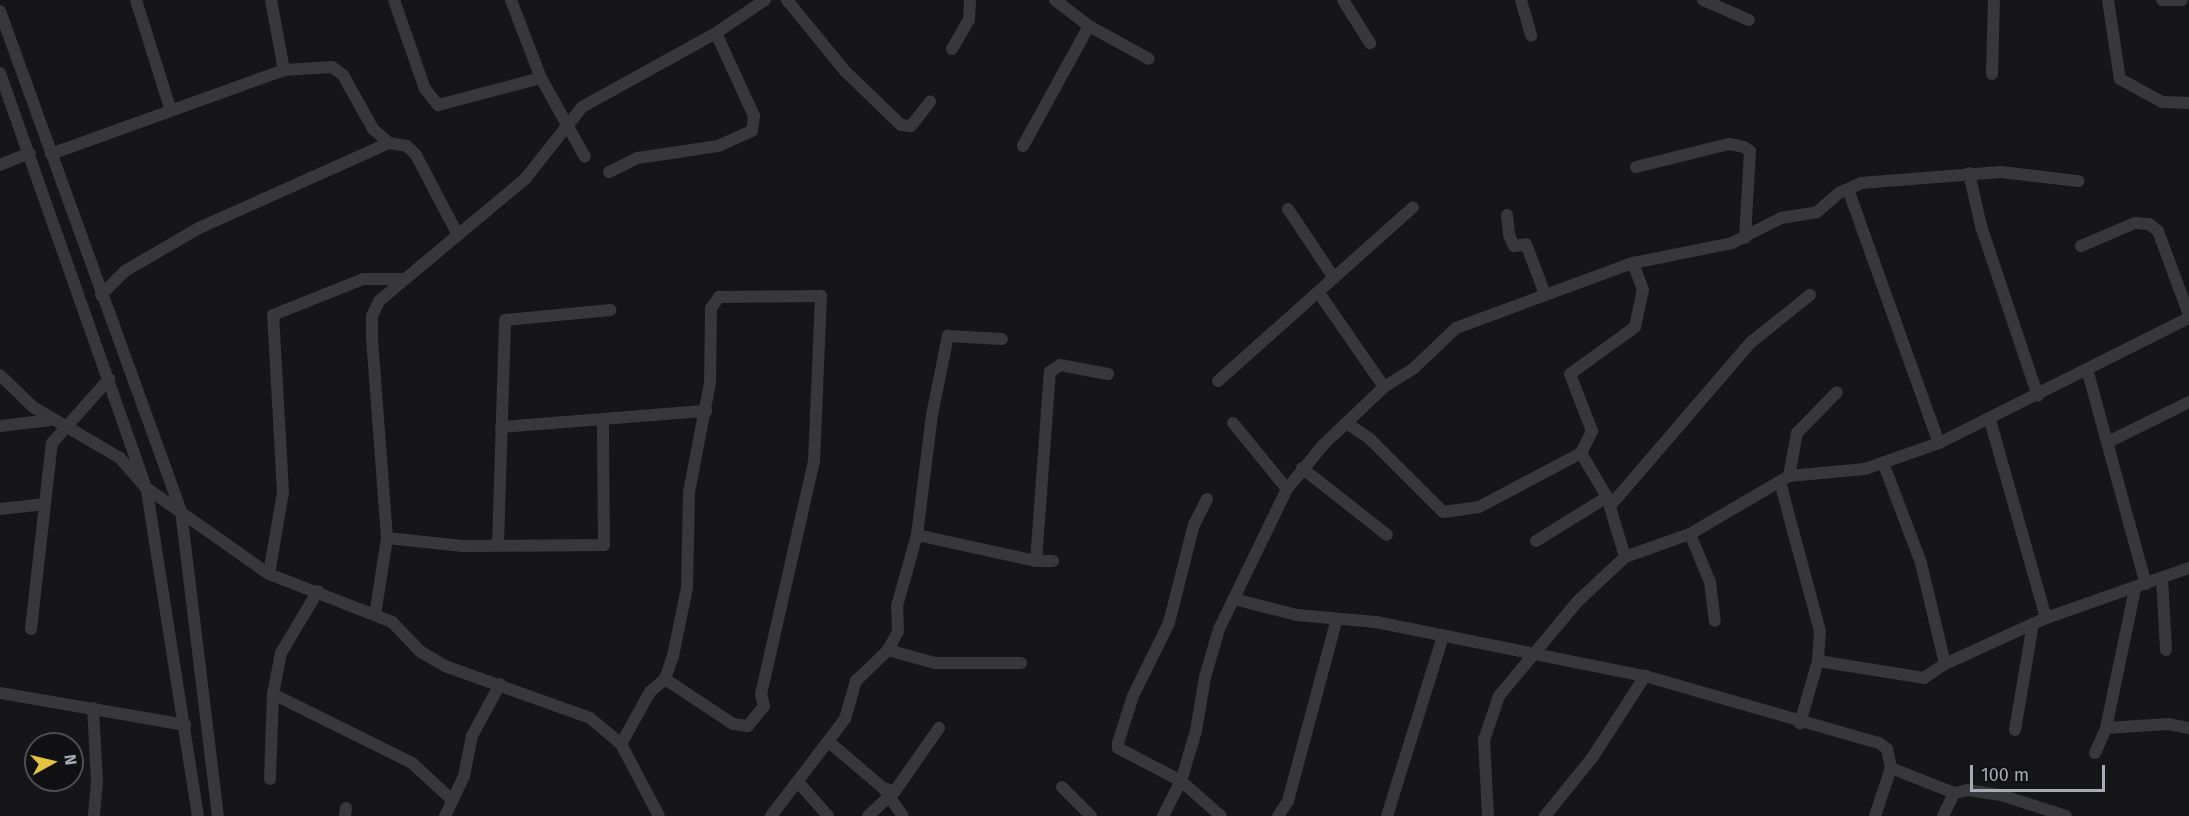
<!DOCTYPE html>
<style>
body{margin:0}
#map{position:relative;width:2189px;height:816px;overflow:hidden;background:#161517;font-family:"Fira Sans",sans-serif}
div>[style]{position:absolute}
.minor>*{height:12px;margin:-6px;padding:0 6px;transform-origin:6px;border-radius:6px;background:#37373c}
span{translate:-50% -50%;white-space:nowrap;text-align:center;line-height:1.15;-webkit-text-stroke:4.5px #111012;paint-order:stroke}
.north{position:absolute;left:24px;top:732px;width:60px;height:60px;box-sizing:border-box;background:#111012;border:2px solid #4d4e54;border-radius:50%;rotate:82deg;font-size:16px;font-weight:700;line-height:24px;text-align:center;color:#a8abb6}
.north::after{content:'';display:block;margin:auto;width:21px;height:27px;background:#e5c340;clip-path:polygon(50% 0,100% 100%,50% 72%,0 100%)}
.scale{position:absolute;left:1970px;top:765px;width:135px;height:27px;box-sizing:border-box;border:3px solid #a8abb6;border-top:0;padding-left:8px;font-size:18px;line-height:21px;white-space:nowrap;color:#a8abb6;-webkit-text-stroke:4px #111012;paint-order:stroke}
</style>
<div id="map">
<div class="minor">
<div style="left:136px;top:0;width:113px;rotate:72.5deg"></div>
<div style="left:271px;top:0;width:71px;rotate:79.5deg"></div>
<div style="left:394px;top:0;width:94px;rotate:70.8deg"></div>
<div style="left:425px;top:89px;width:21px;rotate:51deg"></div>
<div style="left:438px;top:105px;width:106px;rotate:-14.7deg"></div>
<div style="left:511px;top:0;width:84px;rotate:69deg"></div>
<div style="left:541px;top:78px;width:90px;rotate:60.9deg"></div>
<div style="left:787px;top:0;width:92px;rotate:50.8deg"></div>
<div style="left:845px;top:71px;width:78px;rotate:44deg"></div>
<div style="left:901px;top:125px;width:10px;rotate:6deg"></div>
<div style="left:911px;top:126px;width:31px;rotate:-52deg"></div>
<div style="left:1055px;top:0;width:43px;rotate:37.4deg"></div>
<div style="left:1089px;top:26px;width:68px;rotate:28.8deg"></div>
<div style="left:1343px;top:0;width:51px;rotate:57.9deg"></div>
<div style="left:1521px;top:0;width:37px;rotate:74deg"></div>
<div style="left:1703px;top:0;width:50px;rotate:23.5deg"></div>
<div style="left:2108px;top:0;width:80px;rotate:81.4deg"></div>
<div style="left:2120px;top:79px;width:48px;rotate:28.7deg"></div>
<div style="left:2162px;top:102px;width:27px;rotate:2deg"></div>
<div style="left:2162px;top:0;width:20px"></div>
<div style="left:0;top:11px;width:532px;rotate:70.1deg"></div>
<div style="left:181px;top:511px;width:307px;rotate:83.1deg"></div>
<div style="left:952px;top:49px;width:34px;rotate:-60deg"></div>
<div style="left:969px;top:20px;width:20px;rotate:-87deg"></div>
<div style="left:0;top:73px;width:443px;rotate:70.6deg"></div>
<div style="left:147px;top:491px;width:329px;rotate:81.1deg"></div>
<div style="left:1992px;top:74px;width:74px;rotate:-88.5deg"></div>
<div style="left:1023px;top:146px;width:137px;rotate:-61.2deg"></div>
<div style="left:51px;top:154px;width:248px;rotate:-19.8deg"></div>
<div style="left:284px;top:70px;width:48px;rotate:-3.6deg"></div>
<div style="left:332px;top:67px;width:14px;rotate:36deg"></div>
<div style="left:343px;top:75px;width:62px;rotate:60.9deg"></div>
<div style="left:373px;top:129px;width:21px;rotate:41deg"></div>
<div style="left:389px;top:143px;width:18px;rotate:9deg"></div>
<div style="left:407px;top:146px;width:13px;rotate:45deg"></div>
<div style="left:416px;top:155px;width:90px;rotate:62.3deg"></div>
<div style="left:0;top:165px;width:32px;rotate:-22deg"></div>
<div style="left:1636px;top:167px;width:96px;rotate:-13.9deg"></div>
<div style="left:1729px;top:144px;width:15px;rotate:11deg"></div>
<div style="left:1744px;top:147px;width:7px;rotate:34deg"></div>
<div style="left:1750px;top:151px;width:87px;rotate:93.3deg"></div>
<div style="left:609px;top:172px;width:32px;rotate:-26deg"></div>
<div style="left:638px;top:158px;width:81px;rotate:-8.5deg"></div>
<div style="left:718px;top:146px;width:37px;rotate:-24deg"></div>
<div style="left:752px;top:131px;width:15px;rotate:-82deg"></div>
<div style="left:754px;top:116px;width:91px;rotate:-114.6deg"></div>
<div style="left:1969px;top:173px;width:54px;rotate:77.2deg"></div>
<div style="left:1981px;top:226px;width:179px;rotate:71.5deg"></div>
<div style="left:1849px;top:192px;width:267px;rotate:70.3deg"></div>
<div style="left:1288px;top:209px;width:83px;rotate:56.3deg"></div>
<div style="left:1507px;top:215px;width:20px;rotate:84deg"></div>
<div style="left:1509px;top:235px;width:12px;rotate:66deg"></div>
<div style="left:1514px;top:246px;width:12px;rotate:-9deg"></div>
<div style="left:1526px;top:244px;width:53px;rotate:69.2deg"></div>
<div style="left:2081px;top:246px;width:59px;rotate:-23.1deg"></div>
<div style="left:2135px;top:223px;width:14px;rotate:4deg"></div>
<div style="left:2149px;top:224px;width:11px;rotate:38deg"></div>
<div style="left:2158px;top:231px;width:90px;rotate:69.7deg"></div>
<div style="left:1319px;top:293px;width:114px;rotate:55.3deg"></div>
<div style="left:101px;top:295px;width:34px;rotate:-45deg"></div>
<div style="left:125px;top:271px;width:86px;rotate:-30.2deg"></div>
<div style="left:199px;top:228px;width:208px;rotate:-24.1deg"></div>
<div style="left:2087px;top:369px;width:223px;rotate:74.7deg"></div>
<div style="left:0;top:375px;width:46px;rotate:44.1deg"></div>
<div style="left:33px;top:407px;width:101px;rotate:30.4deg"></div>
<div style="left:120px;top:458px;width:38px;rotate:49deg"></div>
<div style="left:145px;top:487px;width:151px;rotate:35.1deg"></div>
<div style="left:269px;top:574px;width:132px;rotate:21.3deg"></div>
<div style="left:392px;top:622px;width:42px;rotate:46deg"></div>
<div style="left:421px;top:652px;width:28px;rotate:30deg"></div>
<div style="left:445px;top:666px;width:154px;rotate:19.7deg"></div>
<div style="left:590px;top:718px;width:40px;rotate:40deg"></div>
<div style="left:621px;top:744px;width:81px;rotate:62.2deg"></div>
<div style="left:1218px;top:381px;width:261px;rotate:-41.7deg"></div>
<div style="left:1990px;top:420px;width:206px;rotate:74.2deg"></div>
<div style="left:1233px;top:423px;width:85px;rotate:50.7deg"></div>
<div style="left:1348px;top:424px;width:27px;rotate:34deg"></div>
<div style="left:1370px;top:439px;width:103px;rotate:45deg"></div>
<div style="left:1443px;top:512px;width:36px;rotate:-8deg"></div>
<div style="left:1479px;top:507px;width:115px;rotate:-27.9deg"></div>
<div style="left:1581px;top:453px;width:25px;rotate:-63deg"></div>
<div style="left:1592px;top:431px;width:61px;rotate:-111.1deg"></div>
<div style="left:1570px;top:374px;width:80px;rotate:-35.9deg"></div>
<div style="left:1635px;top:327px;width:38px;rotate:-78deg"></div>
<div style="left:1643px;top:290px;width:29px;rotate:-110deg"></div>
<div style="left:0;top:426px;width:51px;rotate:-6.7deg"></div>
<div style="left:501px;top:427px;width:206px;rotate:-4.5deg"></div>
<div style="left:2110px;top:441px;width:88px;rotate:-26.3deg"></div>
<div style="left:1581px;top:453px;width:51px;rotate:59.4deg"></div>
<div style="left:1607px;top:497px;width:63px;rotate:73.3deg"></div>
<div style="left:1884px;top:465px;width:105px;rotate:69.3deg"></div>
<div style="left:1921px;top:563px;width:104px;rotate:76.6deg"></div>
<div style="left:1302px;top:468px;width:108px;rotate:38.2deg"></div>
<div style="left:1789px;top:476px;width:44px;rotate:-79.5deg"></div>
<div style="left:1797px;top:433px;width:57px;rotate:-45.7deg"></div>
<div style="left:1780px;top:482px;width:154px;rotate:75deg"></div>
<div style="left:1820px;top:631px;width:30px;rotate:94deg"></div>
<div style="left:1818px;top:661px;width:65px;rotate:106.2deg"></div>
<div style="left:1207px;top:499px;width:28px;rotate:117deg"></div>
<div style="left:1194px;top:524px;width:102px;rotate:104.2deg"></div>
<div style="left:1169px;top:623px;width:81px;rotate:116.3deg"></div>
<div style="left:1133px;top:696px;width:49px;rotate:107.7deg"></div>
<div style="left:1118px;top:743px;width:5px;rotate:90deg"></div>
<div style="left:1118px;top:748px;width:71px;rotate:27.6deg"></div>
<div style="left:1181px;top:781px;width:53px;rotate:41.2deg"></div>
<div style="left:1610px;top:506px;width:215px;rotate:-49.3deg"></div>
<div style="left:1750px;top:343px;width:77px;rotate:-38.7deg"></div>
<div style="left:0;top:509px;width:45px;rotate:-6.3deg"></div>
<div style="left:1690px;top:534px;width:52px;rotate:67.4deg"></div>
<div style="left:1710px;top:582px;width:39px;rotate:83deg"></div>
<div style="left:917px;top:535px;width:122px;rotate:12.3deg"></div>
<div style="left:1036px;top:561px;width:17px"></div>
<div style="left:387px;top:538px;width:76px;rotate:6deg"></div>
<div style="left:463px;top:546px;width:141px;rotate:-0.4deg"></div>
<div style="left:604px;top:545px;width:125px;rotate:-90.5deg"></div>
<div style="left:1536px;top:541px;width:84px;rotate:-31.8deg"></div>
<div style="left:498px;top:545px;width:225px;rotate:-88.2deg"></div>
<div style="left:505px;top:320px;width:106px;rotate:-5.4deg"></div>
<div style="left:1036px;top:561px;width:190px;rotate:-85.8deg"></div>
<div style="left:1050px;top:372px;width:12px;rotate:-35deg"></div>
<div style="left:1060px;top:365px;width:49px;rotate:10.6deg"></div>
<div style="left:269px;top:574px;width:83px;rotate:-80.3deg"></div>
<div style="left:283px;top:492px;width:177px;rotate:-93.2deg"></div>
<div style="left:273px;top:315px;width:97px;rotate:-21.8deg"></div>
<div style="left:363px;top:279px;width:39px"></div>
<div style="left:2162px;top:578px;width:72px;rotate:86.8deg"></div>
<div style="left:1234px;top:599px;width:65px;rotate:14.3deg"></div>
<div style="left:1297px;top:615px;width:79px;rotate:5.1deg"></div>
<div style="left:1376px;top:622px;width:274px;rotate:11.4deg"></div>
<div style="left:1645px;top:676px;width:243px;rotate:16deg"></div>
<div style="left:1879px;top:743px;width:10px;rotate:37deg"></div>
<div style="left:1887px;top:749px;width:19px;rotate:78deg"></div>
<div style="left:1891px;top:768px;width:51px;rotate:108.4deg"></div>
<div style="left:375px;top:615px;width:78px;rotate:-81.1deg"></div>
<div style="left:387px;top:538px;width:201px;rotate:-94.3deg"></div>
<div style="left:372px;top:338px;width:22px;rotate:-90deg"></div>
<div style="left:372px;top:316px;width:17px;rotate:-65deg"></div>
<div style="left:379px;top:301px;width:190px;rotate:-39.9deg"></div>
<div style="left:525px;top:179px;width:92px;rotate:-51.6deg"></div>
<div style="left:582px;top:107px;width:153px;rotate:-28.9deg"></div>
<div style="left:716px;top:33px;width:59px;rotate:-34deg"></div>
<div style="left:31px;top:629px;width:187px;rotate:-83.6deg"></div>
<div style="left:52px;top:443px;width:86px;rotate:-48.3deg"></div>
<div style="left:888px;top:650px;width:49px;rotate:15.5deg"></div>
<div style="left:935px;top:663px;width:86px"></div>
<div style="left:1818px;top:661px;width:107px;rotate:9.1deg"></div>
<div style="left:1924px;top:678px;width:25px;rotate:-34deg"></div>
<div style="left:1945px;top:664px;width:111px;rotate:-24.5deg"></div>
<div style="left:2046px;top:618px;width:151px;rotate:-19.3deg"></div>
<div style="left:0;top:693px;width:188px;rotate:9.8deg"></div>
<div style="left:273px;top:694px;width:155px;rotate:26.4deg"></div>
<div style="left:412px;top:763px;width:53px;rotate:42.7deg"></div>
<div style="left:93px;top:708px;width:73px;rotate:86.9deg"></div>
<div style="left:97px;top:781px;width:35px;rotate:95deg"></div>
<div style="left:2106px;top:728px;width:62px;rotate:-3.7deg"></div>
<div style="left:2168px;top:724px;width:21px;rotate:11deg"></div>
<div style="left:2015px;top:730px;width:108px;rotate:-80.4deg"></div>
<div style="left:829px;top:742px;width:71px;rotate:40.4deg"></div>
<div style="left:883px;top:788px;width:12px;rotate:14deg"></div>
<div style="left:895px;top:791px;width:77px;rotate:-55.1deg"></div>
<div style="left:621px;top:744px;width:60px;rotate:-60.9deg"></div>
<div style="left:650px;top:692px;width:20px;rotate:-41deg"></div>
<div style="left:665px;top:679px;width:24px;rotate:-71deg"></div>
<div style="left:673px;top:656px;width:69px;rotate:-78.4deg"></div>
<div style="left:687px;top:588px;width:96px;rotate:-88.8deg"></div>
<div style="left:689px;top:492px;width:111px;rotate:-79.1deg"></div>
<div style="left:710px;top:383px;width:75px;rotate:-89.2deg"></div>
<div style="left:711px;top:308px;width:14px;rotate:-54deg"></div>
<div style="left:719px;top:297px;width:102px;rotate:-0.6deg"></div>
<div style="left:821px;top:296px;width:165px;rotate:92.4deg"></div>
<div style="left:814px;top:461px;width:239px;rotate:102.8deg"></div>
<div style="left:761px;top:694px;width:12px;rotate:76deg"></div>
<div style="left:764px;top:706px;width:26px;rotate:129deg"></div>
<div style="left:748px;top:726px;width:15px;rotate:-172deg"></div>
<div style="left:733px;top:724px;width:82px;rotate:-146.5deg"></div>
<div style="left:2095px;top:753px;width:27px;rotate:-66deg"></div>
<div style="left:2106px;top:728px;width:142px;rotate:-78.2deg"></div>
<div style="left:1891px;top:768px;width:68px;rotate:21.6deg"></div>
<div style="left:270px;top:779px;width:85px;rotate:-88deg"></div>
<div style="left:273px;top:694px;width:42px;rotate:-79deg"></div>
<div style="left:281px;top:653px;width:72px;rotate:-59.2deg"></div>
<div style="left:798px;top:782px;width:45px;rotate:48.6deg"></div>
<div style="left:1062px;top:787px;width:41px;rotate:45deg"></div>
<div style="left:886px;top:792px;width:29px;rotate:55deg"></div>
<div style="left:345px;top:816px;width:8px;rotate:-83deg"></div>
<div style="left:445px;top:816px;width:44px;rotate:-64.6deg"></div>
<div style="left:464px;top:776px;width:41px;rotate:-78.7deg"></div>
<div style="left:472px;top:736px;width:59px;rotate:-61.7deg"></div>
<div style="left:771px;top:816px;width:122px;rotate:-52.7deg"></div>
<div style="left:845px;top:719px;width:40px;rotate:-74deg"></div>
<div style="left:856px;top:681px;width:45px;rotate:-44.1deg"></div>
<div style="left:888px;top:650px;width:21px;rotate:-62deg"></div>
<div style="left:898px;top:631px;width:25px;rotate:-92deg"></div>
<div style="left:897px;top:606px;width:74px;rotate:-74.3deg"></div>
<div style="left:917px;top:535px;width:121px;rotate:-82.9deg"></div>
<div style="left:932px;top:415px;width:81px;rotate:-78.6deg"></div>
<div style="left:948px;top:336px;width:54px;rotate:3.2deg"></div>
<div style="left:868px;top:816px;width:37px;rotate:-43deg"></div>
<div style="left:1163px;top:816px;width:39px;rotate:-63deg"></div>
<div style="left:1181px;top:781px;width:52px;rotate:-73.3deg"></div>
<div style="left:1196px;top:731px;width:55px;rotate:-80.5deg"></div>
<div style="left:1205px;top:677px;width:50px;rotate:-73.7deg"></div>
<div style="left:1219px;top:629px;width:156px;rotate:-64.1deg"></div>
<div style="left:1287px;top:489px;width:58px;rotate:-50.6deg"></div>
<div style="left:1324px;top:444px;width:83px;rotate:-43.5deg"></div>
<div style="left:1384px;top:387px;width:34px;rotate:-32deg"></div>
<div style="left:1413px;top:369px;width:59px;rotate:-43.6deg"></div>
<div style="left:1456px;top:328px;width:189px;rotate:-20.2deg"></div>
<div style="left:1633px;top:263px;width:101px;rotate:-11.4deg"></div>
<div style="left:1732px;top:243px;width:55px;rotate:-27deg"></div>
<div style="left:1781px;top:218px;width:36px;rotate:-9deg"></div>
<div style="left:1817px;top:212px;width:29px;rotate:-41deg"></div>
<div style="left:1839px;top:193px;width:24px;rotate:-24deg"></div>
<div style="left:1861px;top:183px;width:140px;rotate:-4.5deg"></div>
<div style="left:2001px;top:172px;width:78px;rotate:6.7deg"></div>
<div style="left:1278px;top:816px;width:18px;rotate:-56deg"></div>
<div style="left:1288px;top:801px;width:185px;rotate:-75deg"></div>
<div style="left:1387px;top:816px;width:185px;rotate:-72.7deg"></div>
<div style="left:1488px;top:816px;width:76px;rotate:-93deg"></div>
<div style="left:1484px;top:740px;width:46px;rotate:-71.2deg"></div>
<div style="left:1499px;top:696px;width:124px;rotate:-50.3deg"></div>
<div style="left:1578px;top:601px;width:64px;rotate:-43.1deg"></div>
<div style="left:1625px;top:557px;width:69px;rotate:-19.5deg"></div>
<div style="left:1690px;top:534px;width:115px;rotate:-30.4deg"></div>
<div style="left:1789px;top:476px;width:76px;rotate:-5.3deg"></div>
<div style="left:1865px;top:469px;width:78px;rotate:-19.4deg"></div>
<div style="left:1939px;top:443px;width:280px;rotate:-26.6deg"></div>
<div style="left:1545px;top:816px;width:75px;rotate:-51deg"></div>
<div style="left:1592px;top:758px;width:98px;rotate:-57.1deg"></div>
<div style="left:1943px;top:816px;width:25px;rotate:-64deg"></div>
<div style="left:1954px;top:793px;width:14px;rotate:-12deg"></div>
<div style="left:1968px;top:790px;width:36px;rotate:9deg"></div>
<div style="left:2004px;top:796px;width:65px;rotate:17.9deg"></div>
</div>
<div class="north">N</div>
<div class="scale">100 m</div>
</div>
